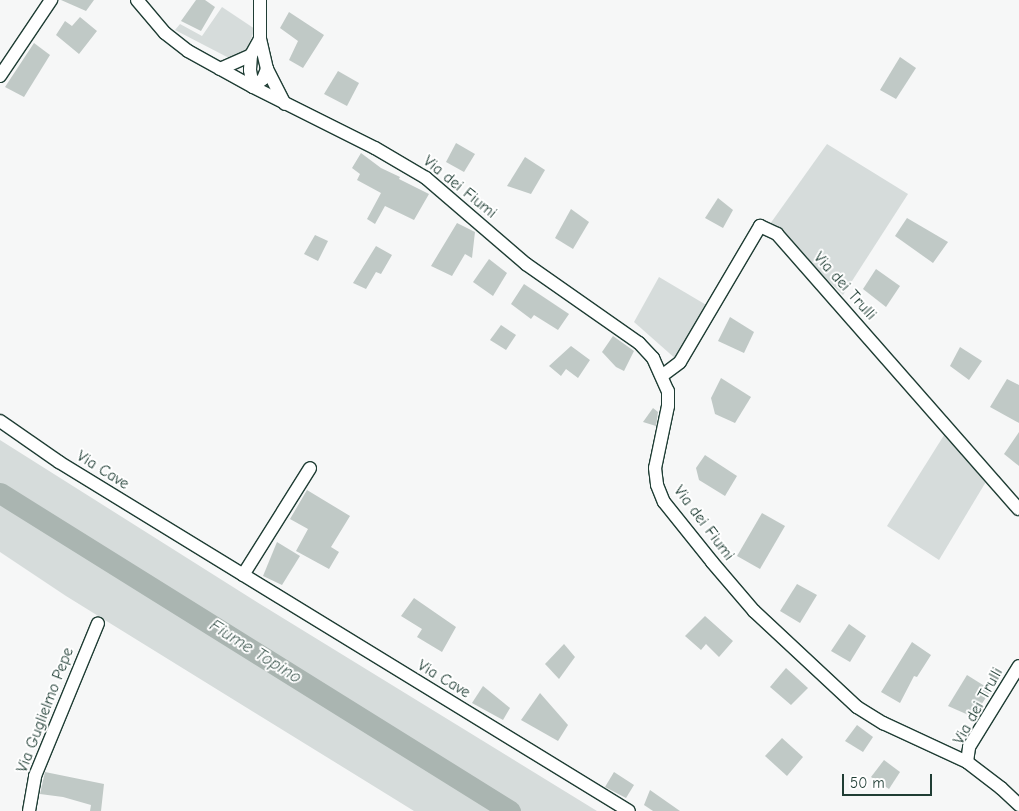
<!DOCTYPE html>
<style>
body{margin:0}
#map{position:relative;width:1019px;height:811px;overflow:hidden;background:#f6f7f7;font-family:"Comic Neue",sans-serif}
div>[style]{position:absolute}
.green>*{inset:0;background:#d6dcdb}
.river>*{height:21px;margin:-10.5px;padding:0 10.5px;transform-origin:10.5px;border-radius:10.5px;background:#aab5b1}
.building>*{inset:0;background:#c0c9c6}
.roads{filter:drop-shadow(1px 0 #1f3d34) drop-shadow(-1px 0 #1f3d34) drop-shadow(0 1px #1f3d34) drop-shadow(0 -1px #1f3d34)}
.minor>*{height:12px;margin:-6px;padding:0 6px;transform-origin:6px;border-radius:6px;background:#fff}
span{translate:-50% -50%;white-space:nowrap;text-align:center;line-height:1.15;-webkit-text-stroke:4px #fff;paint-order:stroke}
.street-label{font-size:16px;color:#1f3d34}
.water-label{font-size:18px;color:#49615a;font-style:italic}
.scale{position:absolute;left:842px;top:774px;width:90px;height:22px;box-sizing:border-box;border:2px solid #1f3d34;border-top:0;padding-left:6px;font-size:15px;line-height:18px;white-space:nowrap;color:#1f3d34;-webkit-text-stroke:4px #fff;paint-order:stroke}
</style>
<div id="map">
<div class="green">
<div style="clip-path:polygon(222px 7px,255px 29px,245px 53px,229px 58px,175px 30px,180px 24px,202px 36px)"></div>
<div style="clip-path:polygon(827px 144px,908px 194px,843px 295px,770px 224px)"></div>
<div style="clip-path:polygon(659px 277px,708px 306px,677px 360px,634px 322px)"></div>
<div style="clip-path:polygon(946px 432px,987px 480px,939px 560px,887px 526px)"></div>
<div style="clip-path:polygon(0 440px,260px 604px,597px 811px,414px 811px,66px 596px,0 552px)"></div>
</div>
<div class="river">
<div style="left:0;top:493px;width:601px;rotate:31.94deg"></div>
</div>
<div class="building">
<div style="clip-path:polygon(61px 0,94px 0,86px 11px)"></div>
<div style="clip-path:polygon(196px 0,205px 0,215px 7px,201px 31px,181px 21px)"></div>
<div style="clip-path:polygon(289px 12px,324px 35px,303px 68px,289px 60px,298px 41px,280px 28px)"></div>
<div style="clip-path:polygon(80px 17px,97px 31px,79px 54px,56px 35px,65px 21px,72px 26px)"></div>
<div style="clip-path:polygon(34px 43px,50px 55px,24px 97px,5px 87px)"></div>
<div style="clip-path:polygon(900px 57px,916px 68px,896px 99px,880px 90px)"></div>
<div style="clip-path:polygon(338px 71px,359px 83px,347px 106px,324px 94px)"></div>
<div style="clip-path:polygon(456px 143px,475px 154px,464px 172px,446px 162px)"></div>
<div style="clip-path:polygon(361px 153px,381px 168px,400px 177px,399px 179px,429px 194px,414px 220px,385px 206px,375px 224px,367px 219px,381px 193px,357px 180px,360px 174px,352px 168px)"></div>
<div style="clip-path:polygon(525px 157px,545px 170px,531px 194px,507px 186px)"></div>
<div style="clip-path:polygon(718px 198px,733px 210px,723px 228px,705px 218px)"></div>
<div style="clip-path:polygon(571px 209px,589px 222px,573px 249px,555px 238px)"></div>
<div style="clip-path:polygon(907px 218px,948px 242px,933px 263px,895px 236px)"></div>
<div style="clip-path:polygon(457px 223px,475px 232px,472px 258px,465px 254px,452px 276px,431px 266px)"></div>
<div style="clip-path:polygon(315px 235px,328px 241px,318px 261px,304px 254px)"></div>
<div style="clip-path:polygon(376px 246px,392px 255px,381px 274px,376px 272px,366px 289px,353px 283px)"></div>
<div style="clip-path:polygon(489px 259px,507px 273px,493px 296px,473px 282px)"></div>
<div style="clip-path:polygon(876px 269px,900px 286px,886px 307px,863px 289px)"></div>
<div style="clip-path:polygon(524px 284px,569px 314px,558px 330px,534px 315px,531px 319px,511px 304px)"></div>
<div style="clip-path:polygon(730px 317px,754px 332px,744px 353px,718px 341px)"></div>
<div style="clip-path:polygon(501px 325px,516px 335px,506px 350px,490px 340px)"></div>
<div style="clip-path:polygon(613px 336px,634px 351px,624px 371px,616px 367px,602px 352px)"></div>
<div style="clip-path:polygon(571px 346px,590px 360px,578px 378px,566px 369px,561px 376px,549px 366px)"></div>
<div style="clip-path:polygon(960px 347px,982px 361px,969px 380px,950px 366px)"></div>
<div style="clip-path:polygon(721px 378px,751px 397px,735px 423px,715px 414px,711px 398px)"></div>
<div style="clip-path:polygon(1007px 379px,1019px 385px,1019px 423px,990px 407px)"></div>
<div style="clip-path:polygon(653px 408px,658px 412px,656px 426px,643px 422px)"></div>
<div style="clip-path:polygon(1019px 432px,1019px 466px,1004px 454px)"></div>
<div style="clip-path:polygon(705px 455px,737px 476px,725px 496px,699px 480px,696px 468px)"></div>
<div style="clip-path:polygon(307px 490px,350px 516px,331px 547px,339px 552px,329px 569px,296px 551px,308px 529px,290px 519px)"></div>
<div style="clip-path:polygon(762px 513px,785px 526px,760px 569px,737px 556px)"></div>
<div style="clip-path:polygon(277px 542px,300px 556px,282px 585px,263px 576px)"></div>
<div style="clip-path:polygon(797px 584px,817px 595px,800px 623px,780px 611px)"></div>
<div style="clip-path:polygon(414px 598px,456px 627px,442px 652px,417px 637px,422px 629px,401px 616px)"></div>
<div style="clip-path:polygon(705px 616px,733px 641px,719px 657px,706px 644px,701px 650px,685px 636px)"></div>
<div style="clip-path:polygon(849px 624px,866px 636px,850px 662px,831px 651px)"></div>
<div style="clip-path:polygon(912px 642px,931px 655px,917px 677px,914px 676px,900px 703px,881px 692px)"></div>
<div style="clip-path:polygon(564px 644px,575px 657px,559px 679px,545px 664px)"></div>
<div style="clip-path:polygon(786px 668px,808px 688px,791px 705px,770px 687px)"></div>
<div style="clip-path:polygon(967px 675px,991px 690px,973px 717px,948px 706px)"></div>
<div style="clip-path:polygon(483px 686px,510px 708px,503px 720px,472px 703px)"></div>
<div style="clip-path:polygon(540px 693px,568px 725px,558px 741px,521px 720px)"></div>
<div style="clip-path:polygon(857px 725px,873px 737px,863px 752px,845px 741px)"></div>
<div style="clip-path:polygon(782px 738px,803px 757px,787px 776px,765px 756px)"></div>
<div style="clip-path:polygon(884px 760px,900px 772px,889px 789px,871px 777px)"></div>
<div style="clip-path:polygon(45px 772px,104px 784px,101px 811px,90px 811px,91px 805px,63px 797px,40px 794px)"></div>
<div style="clip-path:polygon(614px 772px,634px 785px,626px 798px,605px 787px)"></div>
<div style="clip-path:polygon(650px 790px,680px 811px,653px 811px,644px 805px)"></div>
</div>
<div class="roads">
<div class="minor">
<div style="left:137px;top:0;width:43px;rotate:49.7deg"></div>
<div style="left:165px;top:33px;width:29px;rotate:38deg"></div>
<div style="left:188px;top:51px;width:74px;rotate:29deg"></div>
<div style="left:253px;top:87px;width:136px;rotate:26.6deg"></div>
<div style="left:375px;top:148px;width:59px;rotate:30.5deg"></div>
<div style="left:426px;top:178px;width:132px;rotate:40.7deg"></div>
<div style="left:526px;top:264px;width:138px;rotate:35deg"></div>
<div style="left:639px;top:343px;width:21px;rotate:47deg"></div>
<div style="left:653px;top:358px;width:36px;rotate:66deg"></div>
<div style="left:668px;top:391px;width:15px;rotate:90deg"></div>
<div style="left:668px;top:406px;width:63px;rotate:101.8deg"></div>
<div style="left:655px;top:468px;width:17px;rotate:83deg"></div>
<div style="left:657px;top:485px;width:18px;rotate:68deg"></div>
<div style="left:664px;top:502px;width:77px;rotate:51.3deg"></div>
<div style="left:712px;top:562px;width:65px;rotate:49.4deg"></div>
<div style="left:754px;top:611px;width:141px;rotate:43deg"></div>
<div style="left:857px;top:707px;width:31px;rotate:32deg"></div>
<div style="left:883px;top:723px;width:93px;rotate:24.9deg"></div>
<div style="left:967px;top:762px;width:43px;rotate:37.4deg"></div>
<div style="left:1001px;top:788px;width:25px;rotate:43deg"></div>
<div style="left:260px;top:39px;width:18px;rotate:119deg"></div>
<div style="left:251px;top:55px;width:15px;rotate:94deg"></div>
<div style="left:250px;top:70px;width:17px;rotate:80deg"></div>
<div style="left:253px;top:87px;width:13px;rotate:-39deg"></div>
<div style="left:263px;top:79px;width:11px;rotate:-68deg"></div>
<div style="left:267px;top:69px;width:31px;rotate:-103deg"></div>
<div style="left:260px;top:39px;width:39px;rotate:-90deg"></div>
<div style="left:220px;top:69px;width:34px;rotate:-24deg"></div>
<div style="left:267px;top:69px;width:39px;rotate:63deg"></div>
<div style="left:0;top:76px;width:92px;rotate:-56.1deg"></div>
<div style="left:663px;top:375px;width:21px;rotate:-37deg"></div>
<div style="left:680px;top:362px;width:158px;rotate:-59.5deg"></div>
<div style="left:760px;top:226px;width:19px;rotate:25deg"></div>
<div style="left:777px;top:234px;width:366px;rotate:48.7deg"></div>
<div style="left:0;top:421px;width:72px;rotate:34.8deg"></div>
<div style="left:59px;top:462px;width:668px;rotate:31.48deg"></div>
<div style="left:243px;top:575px;width:126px;rotate:-57.9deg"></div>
<div style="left:967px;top:762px;width:15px;rotate:-82deg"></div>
<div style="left:969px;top:747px;width:95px;rotate:-58.3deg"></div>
<div style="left:29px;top:811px;width:36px;rotate:-80deg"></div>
<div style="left:35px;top:776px;width:165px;rotate:-67.6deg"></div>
</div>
</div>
<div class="street-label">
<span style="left:460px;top:187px;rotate:39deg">Via dei Fiumi</span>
<span style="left:845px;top:286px;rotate:48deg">Via dei Trulli</span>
<span style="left:103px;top:470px;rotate:32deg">Via Cave</span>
<span style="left:704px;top:523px;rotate:53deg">Via dei Fiumi</span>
<span style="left:444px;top:679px;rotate:31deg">Via Cave</span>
<span style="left:978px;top:706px;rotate:-61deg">Via dei Trulli</span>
<span style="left:45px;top:710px;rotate:-69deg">Via Guglielmo Pepe</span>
</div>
<div class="water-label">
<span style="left:255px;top:652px;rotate:32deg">Fiume Topino</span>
</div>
<div class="scale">50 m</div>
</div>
